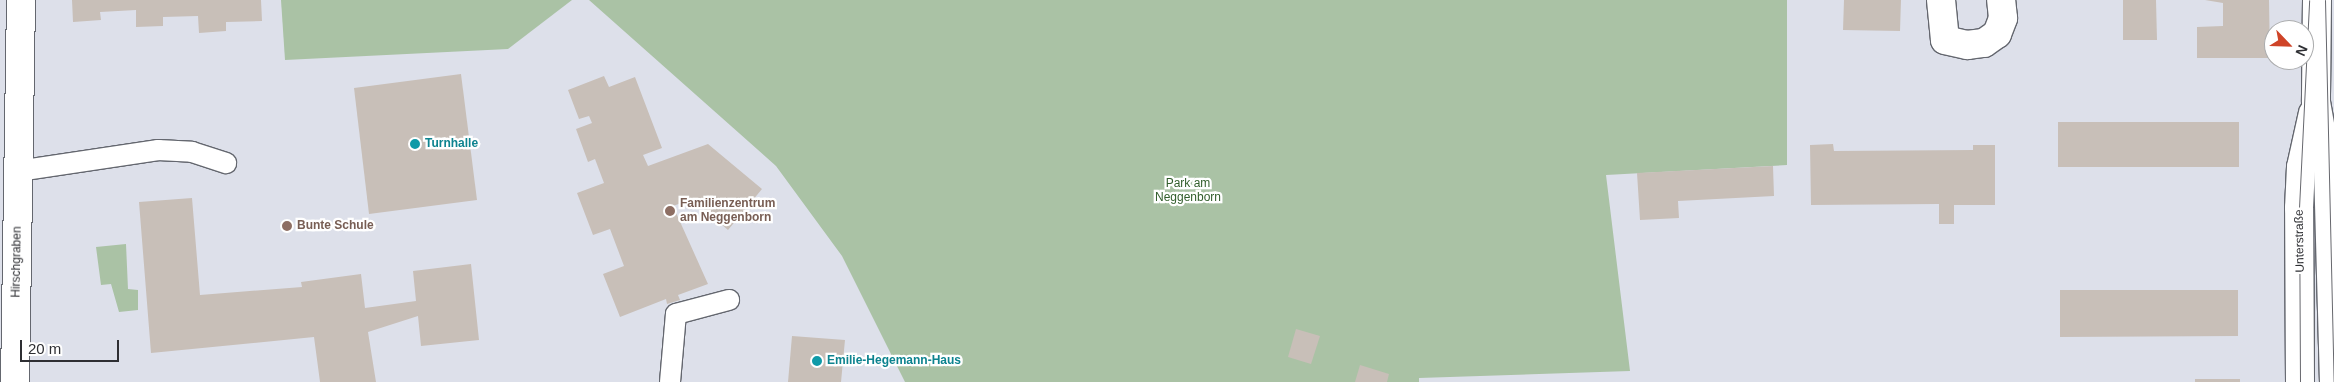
<!DOCTYPE html>
<meta charset="utf-8">
<style>
body{margin:0}
#map{position:relative;width:2334px;height:382px;overflow:hidden;background:#dde0ea;font-family:Helvetica,sans-serif}
div>[style]{position:absolute}
.green>*{inset:0;background:#aac2a5}
.building>*{inset:0;background:#c8bfb8}
.roads{filter:drop-shadow(1px 0 #64676f) drop-shadow(-1px 0 #64676f) drop-shadow(0 1px #64676f) drop-shadow(0 -1px #64676f)}
.service>*{height:20px;margin:-10px;padding:0 10px;transform-origin:10px;border-radius:10px;background:#fff}
.minor>*{height:28px;margin:-14px;padding:0 14px;transform-origin:14px;border-radius:14px;background:#fff}
.secondary>*{height:28px;margin:-14px;padding:0 14px;transform-origin:14px;border-radius:14px;background:#fff}
.tram>*{height:1px;margin:-0.5px;padding:0 0.5px;transform-origin:0.5px;border-radius:0.5px;background:#66676d}
.dots>*{width:14px;height:14px;translate:-50% -50%;box-sizing:border-box;border:2px solid #fff;border-radius:50%}
span{translate:-50% -50%;white-space:nowrap;text-align:center;line-height:1.15;-webkit-text-stroke:4.5px #fff;paint-order:stroke}
.culture-label{font-size:12px;color:#0d838f;font-weight:700}
.left{translate:0 -50%;text-align:left}
.park-label{font-size:12px;color:#325e2c}
.education-label{font-size:12px;color:#785e54;font-weight:700}
.street-label{font-size:12px;color:#2e2f33}
.north{position:absolute;left:2264px;top:20px;width:50px;height:50px;box-sizing:border-box;background:#fff;border:1px solid #abacad;border-radius:50%;rotate:114deg;font-size:14px;font-weight:700;line-height:20px;text-align:center;color:#2e2f33}
.north::after{content:'';display:block;margin:auto;width:18px;height:22px;background:#cf4428;clip-path:polygon(50% 0,100% 100%,50% 72%,0 100%)}
.scale{position:absolute;left:20px;top:340px;width:99px;height:22px;box-sizing:border-box;border:2px solid #2e2f33;border-top:0;padding-left:6px;font-size:15px;line-height:18px;white-space:nowrap;color:#2e2f33;-webkit-text-stroke:4px #fff;paint-order:stroke}
</style>
<div id="map">
<div class="green">
<div style="clip-path:polygon(281px 0,572px 0,508px 49px,285px 60px)"></div>
<div style="clip-path:polygon(589px 0,1787px 0,1787px 165px,1606px 175px,1630px 371px,1419px 378px,1419px 382px,905px 382px,842px 256px,776px 166px)"></div>
<div style="clip-path:polygon(126px 244px,128px 289px,138px 290px,138px 310px,119px 312px,111px 284px,101px 285px,96px 247px)"></div>
</div>
<div class="building">
<div style="clip-path:polygon(72px 0,261px 0,262px 21px,226px 22px,226px 31px,199px 33px,198px 16px,163px 17px,163px 26px,136px 27px,136px 10px,100px 12px,101px 20px,73px 22px)"></div>
<div style="clip-path:polygon(1844px 0,1901px 0,1900px 31px,1843px 30px)"></div>
<div style="clip-path:polygon(2123px 0,2156px 0,2157px 40px,2123px 40px)"></div>
<div style="clip-path:polygon(2205px 0,2269px 0,2270px 58px,2197px 58px,2197px 27px,2223px 26px,2223px 3px)"></div>
<div style="clip-path:polygon(461px 74px,477px 200px,369px 214px,354px 88px)"></div>
<div style="clip-path:polygon(604px 76px,609px 87px,635px 77px,662px 148px,643px 155px,648px 166px,708px 144px,762px 189px,728px 230px,692px 199px,673px 206px,708px 284px,678px 295px,680px 300px,667px 304px,666px 299px,620px 317px,603px 274px,624px 266px,610px 229px,593px 235px,577px 193px,604px 183px,595px 159px,588px 162px,576px 129px,592px 123px,589px 116px,579px 119px,568px 90px)"></div>
<div style="clip-path:polygon(2058px 122px,2239px 122px,2239px 167px,2058px 167px)"></div>
<div style="clip-path:polygon(1833px 144px,1834px 151px,1973px 150px,1973px 145px,1995px 145px,1995px 205px,1954px 205px,1954px 224px,1939px 224px,1939px 204px,1811px 205px,1810px 145px)"></div>
<div style="clip-path:polygon(1773px 166px,1774px 196px,1678px 201px,1679px 218px,1640px 220px,1637px 173px)"></div>
<div style="clip-path:polygon(192px 198px,200px 295px,302px 287px,301px 282px,361px 274px,365px 308px,416px 301px,413px 271px,471px 264px,479px 340px,421px 346px,418px 316px,368px 332px,376px 382px,320px 382px,314px 337px,151px 353px,139px 202px)"></div>
<div style="clip-path:polygon(2060px 290px,2238px 290px,2238px 336px,2060px 337px)"></div>
<div style="clip-path:polygon(1296px 329px,1320px 336px,1311px 364px,1288px 357px)"></div>
<div style="clip-path:polygon(792px 336px,845px 340px,841px 382px,788px 382px)"></div>
<div style="clip-path:polygon(1360px 365px,1389px 374px,1387px 382px,1355px 382px)"></div>
<div style="clip-path:polygon(2195px 379px,2240px 379px,2240px 382px,2195px 382px)"></div>
</div>
<div class="roads">
<div class="service">
<div style="left:18px;top:171px;width:142px;rotate:-8.5deg"></div>
<div style="left:158px;top:150px;width:34px;rotate:3deg"></div>
<div style="left:192px;top:152px;width:36px;rotate:18deg"></div>
<div style="left:670px;top:382px;width:68px;rotate:-85deg"></div>
<div style="left:676px;top:314px;width:55px;rotate:-14.8deg"></div>
</div>
<div class="minor">
<div style="left:1941px;top:0;width:40px;rotate:84.3deg"></div>
<div style="left:1945px;top:40px;width:23px;rotate:13deg"></div>
<div style="left:1967px;top:45px;width:17px;rotate:-7deg"></div>
<div style="left:1984px;top:43px;width:16px;rotate:-35deg"></div>
<div style="left:1997px;top:34px;width:17px;rotate:-69deg"></div>
<div style="left:2003px;top:18px;width:18px;rotate:-96deg"></div>
<div style="left:15px;top:382px;width:382px;rotate:-89.1deg"></div>
</div>
<div class="secondary">
<div style="left:2317px;top:0;width:102px;rotate:90.6deg"></div>
<div style="left:2316px;top:102px;width:67px;rotate:79.7deg"></div>
<div style="left:2328px;top:168px;width:214px;rotate:88.4deg"></div>
<div style="left:2300px;top:382px;width:174px;rotate:-90.3deg"></div>
<div style="left:2299px;top:208px;width:41px;rotate:-87.2deg"></div>
<div style="left:2301px;top:167px;width:55px;rotate:-77.5deg"></div>
</div>
</div>
<div class="tram">
<div style="left:2325px;top:0;width:382px;rotate:88.7deg"></div>
<div style="left:2300px;top:382px;width:174px;rotate:-90.3deg"></div>
<div style="left:2299px;top:208px;width:208px;rotate:-87.2deg"></div>
</div>
<div class="dots">
<div style="left:415px;top:144px;background:#0f9aa8"></div>
<div style="left:670px;top:211px;background:#8d6e63"></div>
<div style="left:287px;top:226px;background:#8d6e63"></div>
<div style="left:817px;top:361px;background:#0f9aa8"></div>
</div>
<div class="culture-label">
<span class="left" style="left:425px;top:144px">Turnhalle</span>
<span class="left" style="left:827px;top:361px">Emilie-Hegemann-Haus</span>
</div>
<div class="park-label">
<span style="left:1188px;top:191px">Park am<br>Neggenborn</span>
</div>
<div class="education-label">
<span class="left" style="left:680px;top:211px">Familienzentrum<br>am Neggenborn</span>
<span class="left" style="left:297px;top:226px">Bunte Schule</span>
</div>
<div class="street-label">
<span style="left:2300px;top:241px;rotate:-91deg">Unterstraße</span>
<span style="left:17px;top:262px;rotate:-89deg">Hirschgraben</span>
</div>
<div class="north">N</div>
<div class="scale">20 m</div>
</div>
